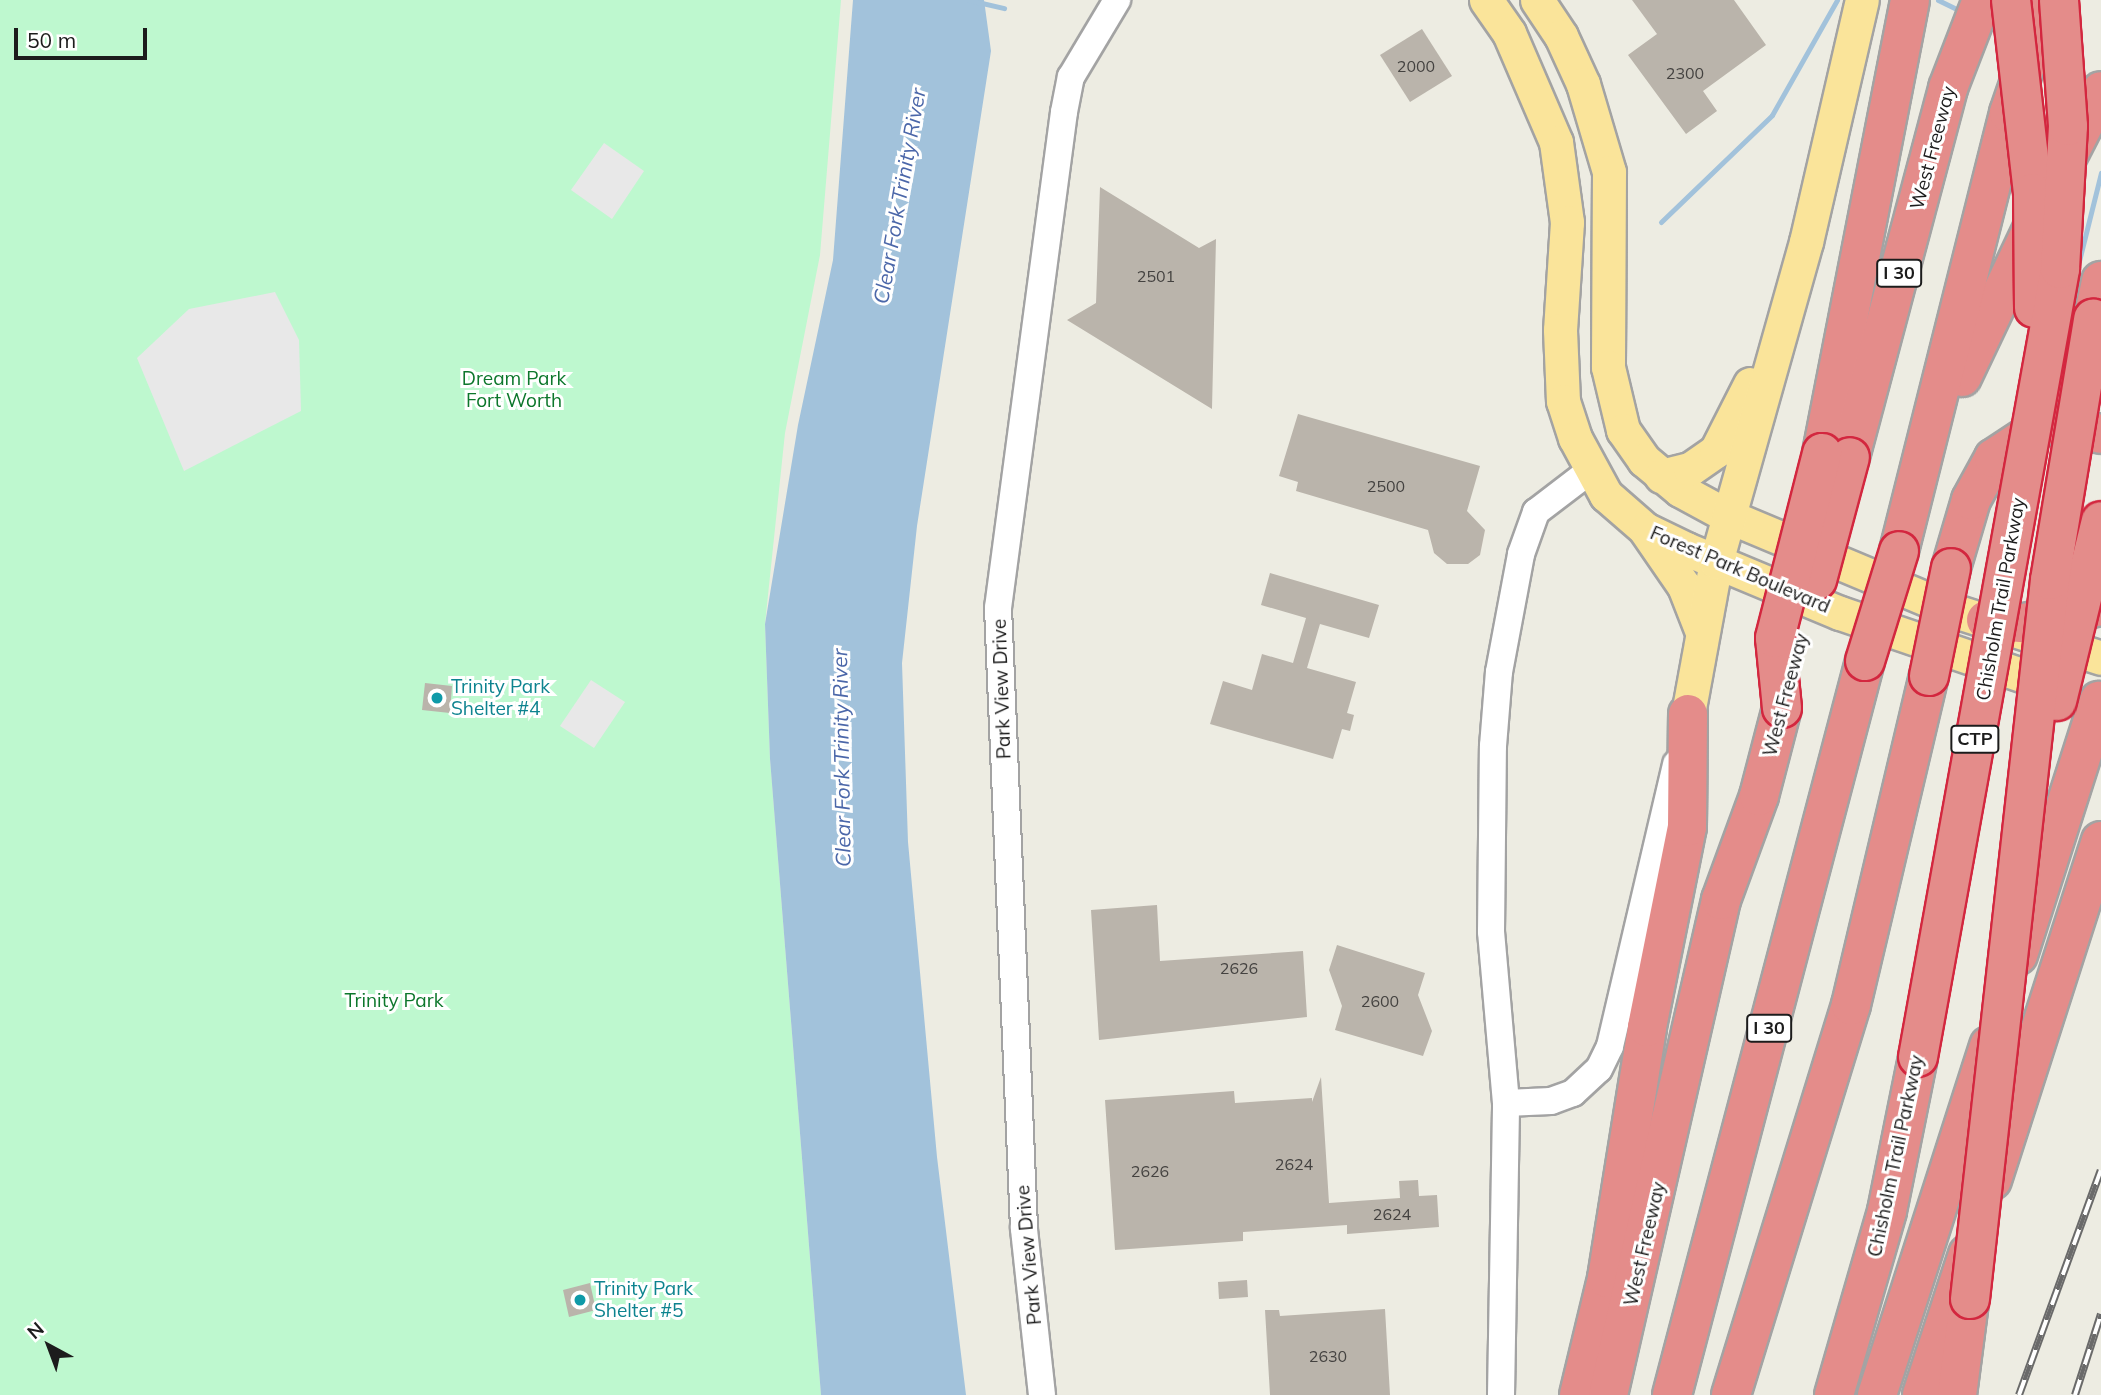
<!DOCTYPE html>
<style>
body{margin:0}
#map{position:relative;width:2101px;height:1395px;overflow:hidden;background:#edece2;font-family:Mulish,sans-serif}
div>[style]{position:absolute}
.park>*{inset:0;background:#bef8cf}
.parking>*{inset:0;background:#e8e8e8}
.water>*{inset:0;background:#a2c2db}
.stream>*{height:5px;margin:-2.5px;padding:0 2.5px;transform-origin:2.5px;border-radius:2.5px;background:#a2c2db}
.building>*{inset:0;background:#bab4ab}
.roads{filter:drop-shadow(2px 0 #a3a3a3) drop-shadow(-2px 0 #a3a3a3) drop-shadow(0 2px #a3a3a3) drop-shadow(0 -2px #a3a3a3)}
.minor>*{height:26px;margin:-13px;padding:0 13px;transform-origin:13px;border-radius:13px;background:#fff}
.major>*{height:33px;margin:-16.5px;padding:0 16.5px;transform-origin:16.5px;border-radius:16.5px;background:#fae49a}
.highway>*{height:38px;margin:-19px;padding:0 19px;transform-origin:19px;border-radius:19px;background:#e48c8a}
.rail>*{height:8px;margin-top:-4px;transform-origin:0;background:repeating-linear-gradient(90deg,#fff 0 16px,#6a6a6a 0 32px);box-sizing:border-box;border-block:2px solid #6a6a6a}
.bridges{filter:drop-shadow(2px 0 #d3273f) drop-shadow(-2px 0 #d3273f) drop-shadow(0 2px #d3273f) drop-shadow(0 -2px #d3273f)}
.highway-bridge>*{height:38px;margin:-19px;padding:0 19px;transform-origin:19px;border-radius:19px;background:#e48c8a}
.dots>*{width:19px;height:19px;translate:-50% -50%;box-sizing:border-box;border:4px solid #fff;border-radius:50%}
span{translate:-50% -50%;white-space:nowrap;text-align:center;line-height:1.15;-webkit-text-stroke:6px #fff;paint-order:stroke}
.number-label{font-size:16px;color:#444240}
.number-label span{-webkit-text-stroke-width:0}
.shield-label span{padding:2px 5px;background:#fff;border:2px solid;border-radius:5px;-webkit-text-stroke-width:0}
.shield-label{font-size:18px;color:#1c1c1c;font-weight:700}
.street-label{font-size:19px;color:#1c1c1c}
.park-label{font-size:19px;color:#0d772c}
.culture-label{font-size:19px;color:#0d838f}
.left{translate:0 -50%;text-align:left}
.water-label{font-size:21px;color:#4b67a9;font-style:italic}
.north{position:absolute;left:14px;top:1311px;width:70px;height:70px;-webkit-text-stroke:5px #fff;paint-order:stroke;rotate:319deg;font-size:19px;font-weight:700;line-height:28px;text-align:center;color:#1c1c1c}
.north::after{content:'';display:block;margin:auto;width:24px;height:32px;background:#1c1c1c;clip-path:polygon(50% 0,100% 100%,50% 72%,0 100%)}
.scale{position:absolute;left:14px;top:28px;width:133px;height:32px;box-sizing:border-box;border:4px solid #1c1c1c;border-top:0;padding-left:9px;font-size:21px;line-height:24px;white-space:nowrap;color:#1c1c1c;-webkit-text-stroke:5px #fff;paint-order:stroke}
</style>
<div id="map">
<div class="park">
<div style="clip-path:polygon(0 0,841px 0,820px 255px,785px 433px,765px 624px,770px 759px,821px 1395px,0 1395px)"></div>
</div>
<div class="parking">
<div style="clip-path:polygon(604px 143px,644px 171px,612px 219px,571px 190px)"></div>
<div style="clip-path:polygon(275px 292px,299px 340px,301px 411px,184px 471px,137px 358px,189px 309px)"></div>
<div style="clip-path:polygon(591px 680px,625px 702px,594px 748px,560px 726px)"></div>
</div>
<div class="water">
<div style="clip-path:polygon(853px 0,984px 0,991px 51px,917px 526px,902px 663px,908px 842px,937px 1157px,966px 1395px,821px 1395px,770px 759px,765px 624px,798px 425px,833px 260px)"></div>
</div>
<div class="stream">
<div style="left:969px;top:0;width:36px;rotate:13deg"></div>
<div style="left:1938px;top:0;width:28px;rotate:26deg"></div>
<div style="left:1661px;top:222px;width:154px;rotate:-43.9deg"></div>
<div style="left:1772px;top:115px;width:132px;rotate:-60.5deg"></div>
<div style="left:2079px;top:261px;width:91px;rotate:-76deg"></div>
</div>
<div class="building">
<div style="clip-path:polygon(1632px 0,1734px 0,1766px 45px,1703px 91px,1717px 111px,1686px 134px,1628px 55px,1657px 34px)"></div>
<div style="clip-path:polygon(1422px 29px,1452px 76px,1410px 102px,1380px 55px)"></div>
<div style="clip-path:polygon(1100px 187px,1199px 248px,1216px 239px,1212px 409px,1067px 320px,1096px 303px)"></div>
<div style="clip-path:polygon(1298px 414px,1480px 466px,1467px 511px,1485px 530px,1480px 555px,1468px 564px,1447px 564px,1434px 553px,1428px 530px,1296px 491px,1298px 482px,1279px 476px)"></div>
<div style="clip-path:polygon(1270px 573px,1379px 605px,1369px 638px,1320px 624px,1307px 668px,1356px 682px,1347px 713px,1354px 715px,1350px 731px,1342px 729px,1333px 759px,1210px 724px,1223px 681px,1252px 690px,1262px 654px,1293px 663px,1306px 618px,1261px 605px)"></div>
<div style="clip-path:polygon(425px 683px,452px 686px,450px 713px,422px 710px)"></div>
<div style="clip-path:polygon(1157px 905px,1160px 961px,1303px 951px,1307px 1017px,1099px 1040px,1091px 910px)"></div>
<div style="clip-path:polygon(1337px 945px,1425px 973px,1418px 995px,1432px 1031px,1423px 1056px,1335px 1030px,1342px 1006px,1329px 970px)"></div>
<div style="clip-path:polygon(1321px 1077px,1329px 1203px,1400px 1198px,1399px 1181px,1418px 1180px,1419px 1196px,1437px 1195px,1439px 1227px,1347px 1234px,1347px 1225px,1243px 1232px,1243px 1241px,1115px 1250px,1105px 1100px,1234px 1091px,1235px 1103px,1312px 1098px,1312px 1102px)"></div>
<div style="clip-path:polygon(1247px 1280px,1248px 1297px,1219px 1299px,1218px 1282px)"></div>
<div style="clip-path:polygon(590px 1283px,596px 1310px,569px 1317px,563px 1290px)"></div>
<div style="clip-path:polygon(1385px 1309px,1390px 1395px,1270px 1395px,1265px 1310px,1279px 1310px,1280px 1316px)"></div>
</div>
<div class="roads">
<div class="minor">
<div style="left:1506px;top:1103px;width:45px;rotate:-2.5deg"></div>
<div style="left:1551px;top:1101px;width:23px;rotate:-20deg"></div>
<div style="left:1573px;top:1093px;width:35px;rotate:-43deg"></div>
<div style="left:1599px;top:1069px;width:25px;rotate:-64deg"></div>
<div style="left:1610px;top:1046px;width:290px;rotate:-76.8deg"></div>
<div style="left:1042px;top:1395px;width:168px;rotate:-96.2deg"></div>
<div style="left:1024px;top:1228px;width:621px;rotate:-92.4deg"></div>
<div style="left:998px;top:608px;width:500px;rotate:-82.42deg"></div>
<div style="left:1064px;top:112px;width:36px;rotate:-79deg"></div>
<div style="left:1071px;top:77px;width:90px;rotate:-59.1deg"></div>
<div style="left:1501px;top:1395px;width:292px;rotate:-89deg"></div>
<div style="left:1506px;top:1103px;width:172px;rotate:-95deg"></div>
<div style="left:1491px;top:932px;width:186px;rotate:-89.4deg"></div>
<div style="left:1493px;top:746px;width:74px;rotate:-85.4deg"></div>
<div style="left:1499px;top:672px;width:120px;rotate:-79.4deg"></div>
<div style="left:1521px;top:554px;width:45px;rotate:-70.3deg"></div>
<div style="left:1536px;top:512px;width:69px;rotate:-37.4deg"></div>
</div>
<div class="major">
<div style="left:1486px;top:0;width:40px;rotate:55.1deg"></div>
<div style="left:1509px;top:33px;width:119px;rotate:66.7deg"></div>
<div style="left:1556px;top:142px;width:81px;rotate:82.2deg"></div>
<div style="left:1567px;top:222px;width:108px;rotate:93.7deg"></div>
<div style="left:1560px;top:330px;width:71px;rotate:87.6deg"></div>
<div style="left:1563px;top:401px;width:39px;rotate:72deg"></div>
<div style="left:1575px;top:438px;width:65px;rotate:61.5deg"></div>
<div style="left:1606px;top:495px;width:52px;rotate:41.1deg"></div>
<div style="left:1645px;top:529px;width:46px;rotate:26deg"></div>
<div style="left:1686px;top:549px;width:167px;rotate:22.6deg"></div>
<div style="left:1840px;top:613px;width:235px;rotate:18.9deg"></div>
<div style="left:1537px;top:0;width:43px;rotate:56.3deg"></div>
<div style="left:1561px;top:36px;width:53px;rotate:65.4deg"></div>
<div style="left:1583px;top:84px;width:92px;rotate:73.5deg"></div>
<div style="left:1609px;top:172px;width:195px;rotate:90.3deg"></div>
<div style="left:1608px;top:367px;width:65px;rotate:76.6deg"></div>
<div style="left:1623px;top:430px;width:37px;rotate:55deg"></div>
<div style="left:1644px;top:460px;width:47px;rotate:39.8deg"></div>
<div style="left:1680px;top:490px;width:55px;rotate:28.4deg"></div>
<div style="left:1728px;top:516px;width:246px;rotate:22.7deg"></div>
<div style="left:1955px;top:611px;width:153px;rotate:17.8deg"></div>
<div style="left:1661px;top:476px;width:30px;rotate:-14deg"></div>
<div style="left:1690px;top:469px;width:32px;rotate:-35deg"></div>
<div style="left:1716px;top:451px;width:75px;rotate:-63.1deg"></div>
<div style="left:1646px;top:531px;width:67px;rotate:55.4deg"></div>
<div style="left:1684px;top:586px;width:49px;rotate:68.6deg"></div>
<div style="left:1688px;top:714px;width:155px;rotate:-79.6deg"></div>
<div style="left:1716px;top:562px;width:332px;rotate:-74.3deg"></div>
<div style="left:1806px;top:242px;width:248px;rotate:-77deg"></div>
</div>
<div class="highway">
<div style="left:2063px;top:165px;width:83px;rotate:-62.8deg"></div>
<div style="left:2093px;top:319px;width:39px;rotate:-78deg"></div>
<div style="left:1962px;top:377px;width:175px;rotate:-64.6deg"></div>
<div style="left:1822px;top:453px;width:461px;rotate:-79deg"></div>
<div style="left:1850px;top:457px;width:382px;rotate:-75.1deg"></div>
<div style="left:1948px;top:88px;width:94px;rotate:-68.9deg"></div>
<div style="left:1899px;top:551px;width:452px;rotate:-75.9deg"></div>
<div style="left:2009px;top:113px;width:120px;rotate:-71deg"></div>
<div style="left:1951px;top:568px;width:71px;rotate:-73.6deg"></div>
<div style="left:1971px;top:500px;width:48px;rotate:-61.3deg"></div>
<div style="left:1994px;top:458px;width:64px;rotate:-33.4deg"></div>
<div style="left:2047px;top:423px;width:55px;rotate:11.5deg"></div>
<div style="left:1986px;top:620px;width:38px;rotate:5deg"></div>
<div style="left:2024px;top:623px;width:79px;rotate:-12.4deg"></div>
<div style="left:2018px;top:955px;width:267px;rotate:-72.3deg"></div>
<div style="left:1992px;top:1180px;width:356px;rotate:-72.2deg"></div>
<div style="left:1579px;top:1395px;width:120px;rotate:-76.5deg"></div>
<div style="left:1607px;top:1278px;width:254px;rotate:-80.9deg"></div>
<div style="left:1647px;top:1027px;width:204px;rotate:-78.7deg"></div>
<div style="left:1687px;top:827px;width:113px;rotate:-89.5deg"></div>
<div style="left:1608px;top:1395px;width:508px;rotate:-77.14deg"></div>
<div style="left:1721px;top:900px;width:111px;rotate:-69.9deg"></div>
<div style="left:1759px;top:796px;width:91px;rotate:-75.4deg"></div>
<div style="left:1672px;top:1395px;width:759px;rotate:-75.27deg"></div>
<div style="left:1731px;top:1395px;width:408px;rotate:-72.9deg"></div>
<div style="left:1851px;top:1005px;width:338px;rotate:-76.7deg"></div>
<div style="left:1834px;top:1395px;width:191px;rotate:-73.9deg"></div>
<div style="left:1887px;top:1211px;width:157px;rotate:-78.6deg"></div>
<div style="left:1877px;top:1395px;width:367px;rotate:-72.2deg"></div>
<div style="left:1922px;top:1395px;width:148px;rotate:-71.9deg"></div>
<div style="left:1957px;top:1395px;width:93px;rotate:-82.6deg"></div>
</div>
</div>
<div class="rail">
<div style="left:2019px;top:1395px;width:239px;rotate:-70deg"></div>
<div style="left:2075px;top:1395px;width:85px;rotate:-72.2deg"></div>
</div>
<div class="bridges">
<div class="highway-bridge">
<div style="left:2011px;top:0;width:194px;rotate:83.5deg"></div>
<div style="left:2033px;top:193px;width:115px;rotate:89.5deg"></div>
<div style="left:1817px;top:580px;width:127px;rotate:-75deg"></div>
<div style="left:1865px;top:661px;width:115px;rotate:-72.8deg"></div>
<div style="left:1929px;top:676px;width:110px;rotate:-78.5deg"></div>
<div style="left:2057px;top:701px;width:185px;rotate:-76.3deg"></div>
<div style="left:1782px;top:708px;width:70px;rotate:-95.7deg"></div>
<div style="left:1775px;top:638px;width:191px;rotate:-75.7deg"></div>
<div style="left:1918px;top:1057px;width:801px;rotate:-79.78deg"></div>
<div style="left:2060px;top:269px;width:143px;rotate:-86.8deg"></div>
<div style="left:2068px;top:126px;width:126px;rotate:-94.1deg"></div>
<div style="left:1970px;top:1299px;width:723px;rotate:-83.65deg"></div>
<div style="left:2050px;top:580px;width:265px;rotate:-80.6deg"></div>
</div>
</div>
<div class="dots">
<div style="left:437px;top:698px;background:#0f9aa8"></div>
<div style="left:580px;top:1300px;background:#0f9aa8"></div>
</div>
<div class="number-label">
<span style="left:1416px;top:66px">2000</span>
<span style="left:1685px;top:73px">2300</span>
<span style="left:1156px;top:276px">2501</span>
<span style="left:1386px;top:486px">2500</span>
<span style="left:1239px;top:968px">2626</span>
<span style="left:1380px;top:1001px">2600</span>
<span style="left:1294px;top:1164px">2624</span>
<span style="left:1150px;top:1171px">2626</span>
<span style="left:1392px;top:1214px">2624</span>
<span style="left:1328px;top:1356px">2630</span>
</div>
<div class="shield-label">
<span style="left:1899px;top:273px">I 30</span>
<span style="left:1975px;top:739px">CTP</span>
<span style="left:1769px;top:1028px">I 30</span>
</div>
<div class="street-label">
<span style="left:1933px;top:148px;rotate:-75deg">West Freeway</span>
<span style="left:1740px;top:570px;rotate:23deg">Forest Park Boulevard</span>
<span style="left:2001px;top:599px;rotate:-80deg">Chisholm Trail Parkway</span>
<span style="left:1002px;top:689px;rotate:-92deg">Park View Drive</span>
<span style="left:1786px;top:695px;rotate:-75deg">West Freeway</span>
<span style="left:1896px;top:1156px;rotate:-78deg">Chisholm Trail Parkway</span>
<span style="left:1645px;top:1244px;rotate:-77deg">West Freeway</span>
<span style="left:1029px;top:1255px;rotate:-95deg">Park View Drive</span>
</div>
<div class="park-label">
<span style="left:514px;top:390px">Dream Park<br>Fort Worth</span>
<span style="left:394px;top:1001px">Trinity Park</span>
</div>
<div class="culture-label">
<span class="left" style="left:451px;top:698px">Trinity Park<br>Shelter #4</span>
<span class="left" style="left:594px;top:1300px">Trinity Park<br>Shelter #5</span>
</div>
<div class="water-label">
<span style="left:899px;top:196px;rotate:-80deg">Clear Fork Trinity River</span>
<span style="left:841px;top:758px;rotate:-91deg">Clear Fork Trinity River</span>
</div>
<div class="north">N</div>
<div class="scale">50 m</div>
</div>
